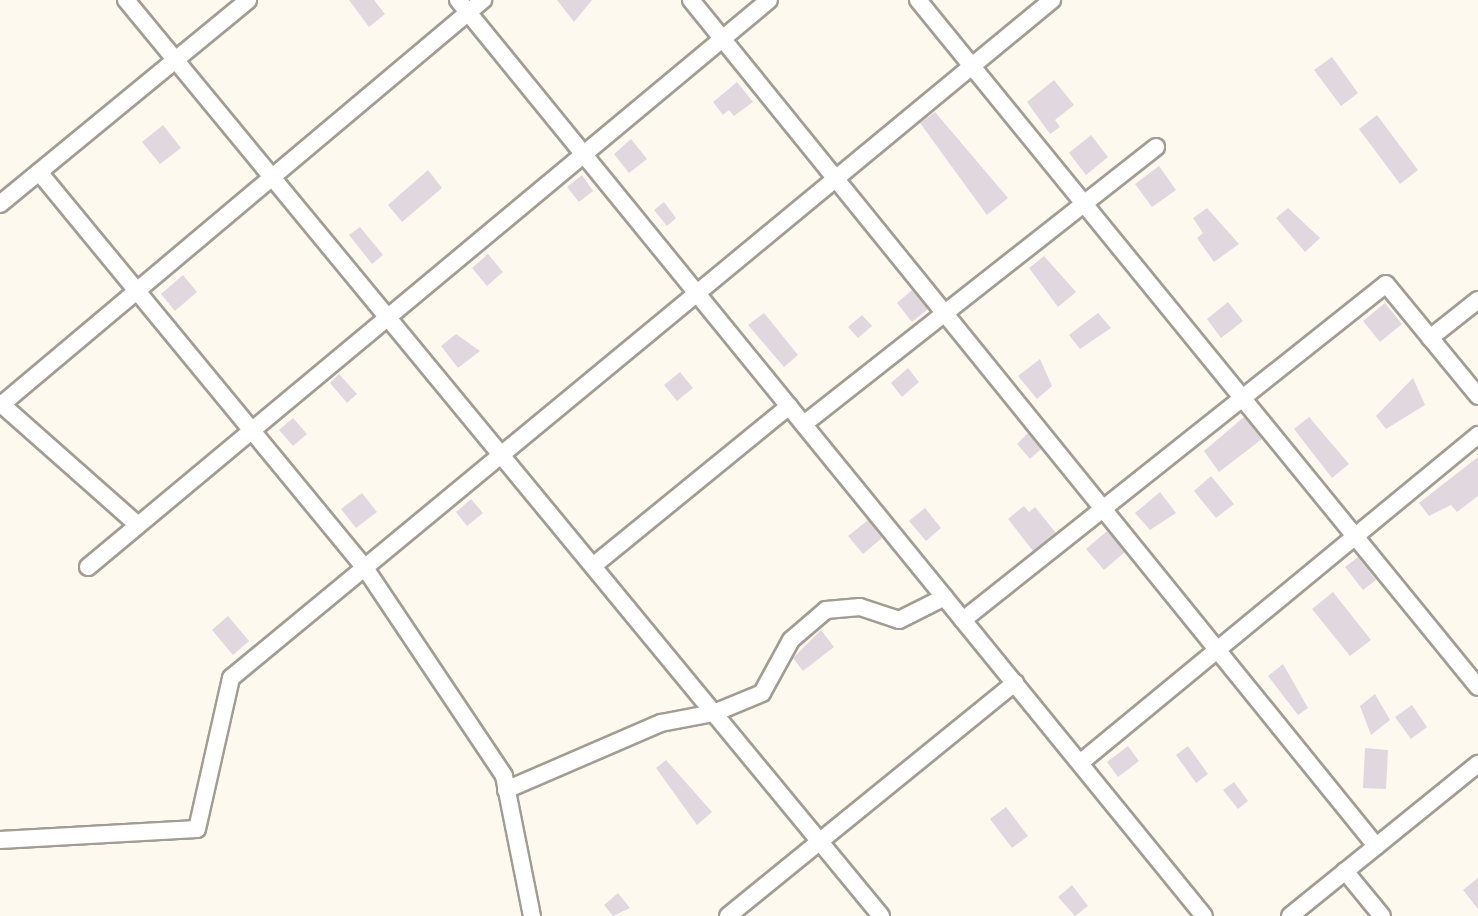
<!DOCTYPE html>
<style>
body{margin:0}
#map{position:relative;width:1478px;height:916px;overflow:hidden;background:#fef9ee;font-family:"Source Serif 4",serif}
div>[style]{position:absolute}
.building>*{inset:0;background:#e1d7de}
.roads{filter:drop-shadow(2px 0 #a29d93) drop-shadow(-2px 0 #a29d93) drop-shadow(0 2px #a29d93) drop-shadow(0 -2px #a29d93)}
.street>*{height:16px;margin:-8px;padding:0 8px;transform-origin:8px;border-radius:8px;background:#fff}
span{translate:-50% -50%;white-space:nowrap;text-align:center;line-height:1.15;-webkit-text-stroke:7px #fef9ee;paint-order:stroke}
</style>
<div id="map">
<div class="building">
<div style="clip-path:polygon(349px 0,374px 0,385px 14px,369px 27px)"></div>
<div style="clip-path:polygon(557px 0,592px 0,574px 22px)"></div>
<div style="clip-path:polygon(1332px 57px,1358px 93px,1341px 106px,1314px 70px)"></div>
<div style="clip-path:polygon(1054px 80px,1074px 105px,1055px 120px,1060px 127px,1050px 134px,1027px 102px)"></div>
<div style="clip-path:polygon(737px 82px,753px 102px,734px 116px,729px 110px,723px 115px,713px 102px)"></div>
<div style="clip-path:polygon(935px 112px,1008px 198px,987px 215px,920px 123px)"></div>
<div style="clip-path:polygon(1377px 115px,1418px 170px,1400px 184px,1359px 129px)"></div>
<div style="clip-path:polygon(163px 125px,181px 148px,160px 164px,142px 142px)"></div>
<div style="clip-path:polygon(1091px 135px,1108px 157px,1086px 175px,1069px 153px)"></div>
<div style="clip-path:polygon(631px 139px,647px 159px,629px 173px,614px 154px)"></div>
<div style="clip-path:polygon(1159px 166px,1176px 190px,1152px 207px,1135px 184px)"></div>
<div style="clip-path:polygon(428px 170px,442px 188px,402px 222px,388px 205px)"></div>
<div style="clip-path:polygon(582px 175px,593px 191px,579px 202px,567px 187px)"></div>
<div style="clip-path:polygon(664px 202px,676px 218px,667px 226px,654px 210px)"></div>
<div style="clip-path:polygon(1207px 208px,1239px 244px,1214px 262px,1197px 238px,1203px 233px,1193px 218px)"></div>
<div style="clip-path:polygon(1288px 208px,1320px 238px,1305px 252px,1276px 218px)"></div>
<div style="clip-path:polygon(360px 227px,383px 255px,372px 264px,349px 235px)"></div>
<div style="clip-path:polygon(488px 254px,503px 272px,487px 286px,472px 268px)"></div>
<div style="clip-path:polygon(1044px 256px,1076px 292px,1058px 307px,1029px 268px)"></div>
<div style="clip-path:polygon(183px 275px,197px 292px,175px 311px,161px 294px)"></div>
<div style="clip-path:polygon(912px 290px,928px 309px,912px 322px,897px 303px)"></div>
<div style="clip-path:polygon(1228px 302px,1243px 321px,1221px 338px,1207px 319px)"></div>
<div style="clip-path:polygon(1385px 303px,1402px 324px,1380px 342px,1363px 321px)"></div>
<div style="clip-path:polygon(764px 313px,798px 355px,784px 367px,748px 325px)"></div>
<div style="clip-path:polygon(1098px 313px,1111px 328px,1080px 349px,1069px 335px)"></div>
<div style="clip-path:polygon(862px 315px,872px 326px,858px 338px,848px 327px)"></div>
<div style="clip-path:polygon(456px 334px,480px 351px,458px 368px,441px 346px)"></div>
<div style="clip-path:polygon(1040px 359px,1052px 386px,1037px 399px,1018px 376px)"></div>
<div style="clip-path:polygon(908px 368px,919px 382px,902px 397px,891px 383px)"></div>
<div style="clip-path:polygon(680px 372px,693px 388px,677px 401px,664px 385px)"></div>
<div style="clip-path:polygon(339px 374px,357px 394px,347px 403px,330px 383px)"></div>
<div style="clip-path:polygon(1413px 378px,1425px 405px,1386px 429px,1376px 416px)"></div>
<div style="clip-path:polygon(1244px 417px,1262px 439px,1219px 472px,1204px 451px)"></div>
<div style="clip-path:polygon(1309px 417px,1349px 464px,1332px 478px,1294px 429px)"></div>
<div style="clip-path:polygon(293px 418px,307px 434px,293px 446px,279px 430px)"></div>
<div style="clip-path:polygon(1028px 433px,1041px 449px,1030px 459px,1017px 444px)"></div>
<div style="clip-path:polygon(1478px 457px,1478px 496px,1457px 512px,1451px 505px,1429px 516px,1419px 503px)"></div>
<div style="clip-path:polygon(1211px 476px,1234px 504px,1216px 518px,1194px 491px)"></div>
<div style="clip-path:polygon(1160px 492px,1176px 513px,1150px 530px,1135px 513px)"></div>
<div style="clip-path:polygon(362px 493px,377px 512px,356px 528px,341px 509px)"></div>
<div style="clip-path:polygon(471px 499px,483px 513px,467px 526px,456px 512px)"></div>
<div style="clip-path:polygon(1024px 506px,1029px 512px,1035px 507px,1056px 533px,1033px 551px,1008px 519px)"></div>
<div style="clip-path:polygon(925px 508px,941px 528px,926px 541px,909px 521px)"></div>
<div style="clip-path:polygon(868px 520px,882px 538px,863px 554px,848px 536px)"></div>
<div style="clip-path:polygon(1107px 531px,1125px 552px,1104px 570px,1086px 549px)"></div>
<div style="clip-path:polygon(1358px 557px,1376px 580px,1363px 590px,1345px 567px)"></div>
<div style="clip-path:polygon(1333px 592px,1371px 640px,1350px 656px,1312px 609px)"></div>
<div style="clip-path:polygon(228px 616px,249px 641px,233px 655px,212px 630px)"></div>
<div style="clip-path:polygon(821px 630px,834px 647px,803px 671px,793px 658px)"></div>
<div style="clip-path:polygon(1283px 664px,1308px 708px,1298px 715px,1268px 676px)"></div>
<div style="clip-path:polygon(1375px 694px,1390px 720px,1371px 735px,1360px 706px)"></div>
<div style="clip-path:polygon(1412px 705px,1427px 727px,1411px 739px,1395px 717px)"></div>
<div style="clip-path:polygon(1128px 746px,1139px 761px,1118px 777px,1107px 762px)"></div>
<div style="clip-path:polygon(1188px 746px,1208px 774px,1196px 783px,1176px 755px)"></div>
<div style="clip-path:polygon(1365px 748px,1388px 750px,1386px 789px,1363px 788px)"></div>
<div style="clip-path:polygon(666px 760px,712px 812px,697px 825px,656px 768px)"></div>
<div style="clip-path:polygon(1234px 782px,1248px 801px,1238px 809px,1223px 790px)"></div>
<div style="clip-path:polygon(1006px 807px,1028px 836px,1012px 848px,990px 819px)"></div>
<div style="clip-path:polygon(1478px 878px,1478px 909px,1463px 890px)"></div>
<div style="clip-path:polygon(1072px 885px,1088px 906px,1075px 916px,1058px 897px)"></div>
<div style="clip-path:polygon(618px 893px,630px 908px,613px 916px,604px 905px)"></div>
</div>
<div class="roads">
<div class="street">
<div style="left:126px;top:0;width:1187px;rotate:50.5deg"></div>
<div style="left:458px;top:0;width:1181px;rotate:50.84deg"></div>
<div style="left:691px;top:0;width:1089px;rotate:51deg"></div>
<div style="left:918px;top:0;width:886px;rotate:50.82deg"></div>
<div style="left:39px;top:172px;width:513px;rotate:50.54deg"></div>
<div style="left:365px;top:568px;width:250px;rotate:56.2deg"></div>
<div style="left:504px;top:776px;width:143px;rotate:78.7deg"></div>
<div style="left:0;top:204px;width:321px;rotate:-39.4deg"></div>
<div style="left:1430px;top:338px;width:61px;rotate:-38.4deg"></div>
<div style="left:0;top:403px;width:184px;rotate:41.5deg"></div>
<div style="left:1px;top:405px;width:630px;rotate:-40.04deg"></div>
<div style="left:804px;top:424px;width:448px;rotate:-38.2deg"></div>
<div style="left:593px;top:566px;width:253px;rotate:-39.2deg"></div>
<div style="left:88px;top:567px;width:886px;rotate:-39.78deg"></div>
<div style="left:963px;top:620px;width:540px;rotate:-38.46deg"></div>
<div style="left:1386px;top:284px;width:145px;rotate:50.6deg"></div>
<div style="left:1080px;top:763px;width:516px;rotate:-39.49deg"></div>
<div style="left:506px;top:790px;width:169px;rotate:-23.4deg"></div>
<div style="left:661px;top:723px;width:54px;rotate:-10.7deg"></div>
<div style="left:714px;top:713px;width:52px;rotate:-22.6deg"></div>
<div style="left:762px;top:693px;width:60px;rotate:-61.3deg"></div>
<div style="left:791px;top:640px;width:46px;rotate:-40.6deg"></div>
<div style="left:826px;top:610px;width:34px;rotate:-5deg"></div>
<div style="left:860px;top:607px;width:41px;rotate:18.4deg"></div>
<div style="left:899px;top:620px;width:51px;rotate:-26.6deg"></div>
<div style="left:0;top:840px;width:197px;rotate:-3.2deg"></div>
<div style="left:197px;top:829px;width:155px;rotate:-77.3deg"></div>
<div style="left:231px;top:678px;width:1065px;rotate:-39.55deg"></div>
<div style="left:1345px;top:871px;width:58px;rotate:50.6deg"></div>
<div style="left:728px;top:916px;width:370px;rotate:-39.1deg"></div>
<div style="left:1290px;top:916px;width:242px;rotate:-39deg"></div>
</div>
</div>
</div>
